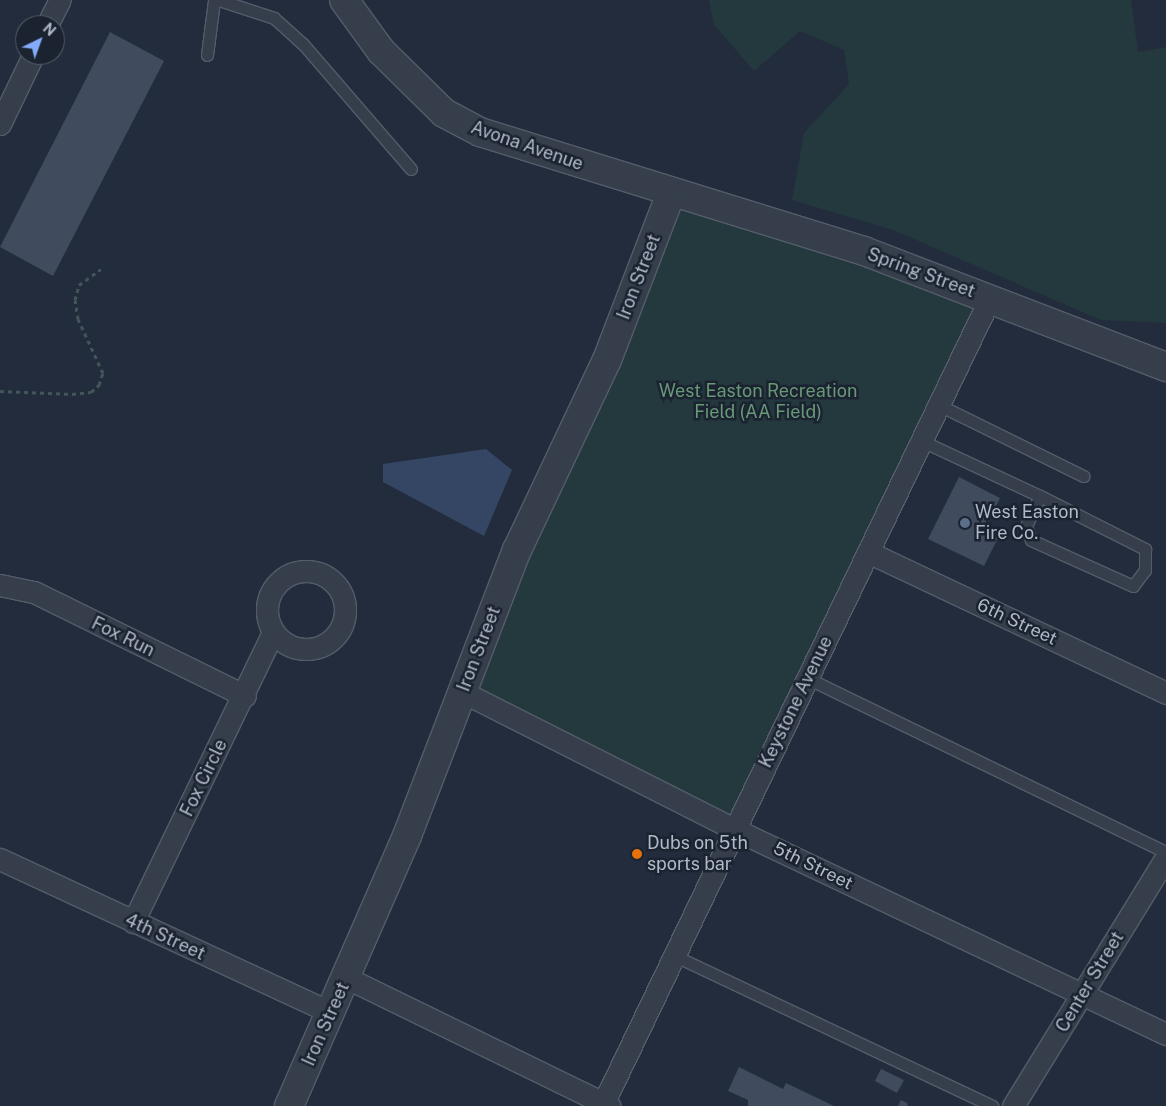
<!DOCTYPE html>
<style>
body{margin:0}
#map{position:relative;width:1166px;height:1106px;overflow:hidden;background:#222c3c;font-family:"Public Sans",sans-serif}
div>[style]{position:absolute}
.green>*{inset:0;background:#24393d}
.water>*{inset:0;background:#354664}
.building>*{inset:0;background:#414b5e}
.path>*{height:3px;margin-top:-1.5px;transform-origin:0;background:repeating-linear-gradient(90deg,#42565a 0 4px,transparent 0 8px)}
.roads{filter:drop-shadow(1px 0 #545c6a) drop-shadow(-1px 0 #545c6a) drop-shadow(0 1px #545c6a) drop-shadow(0 -1px #545c6a)}
.service>*{height:11px;margin:-5.5px;padding:0 5.5px;transform-origin:5.5px;border-radius:5.5px;background:#363e4c}
.minor>*{height:21px;margin:-10.5px;padding:0 10.5px;transform-origin:10.5px;border-radius:10.5px;background:#363e4c}
.minor>.ring{margin:-10.5px;padding:0;box-sizing:content-box;background:none;border:21px solid #363e4c;border-radius:50%}
.tertiary>*{height:28px;margin:-14px;padding:0 14px;transform-origin:14px;border-radius:14px;background:#363e4c}
.dots>*{width:14px;height:14px;translate:-50% -50%;box-sizing:border-box;border:2px solid #1b2331;border-radius:50%}
span{translate:-50% -50%;white-space:nowrap;text-align:center;line-height:1.15;-webkit-text-stroke:5px #1b2331;paint-order:stroke}
.street-label{font-size:18px;color:#b1b9c8}
.park-label{font-size:18px;color:#689976}
.poi-label{font-size:18px;color:#b1b9c8}
.left{translate:0 -50%;text-align:left}
.north{position:absolute;left:15px;top:15px;width:50px;height:50px;box-sizing:border-box;background:#1b2331;border:1px solid #575f6d;border-radius:50%;rotate:42deg;font-size:14px;font-weight:700;line-height:20px;text-align:center;color:#b1b9c8}
.north::after{content:'';display:block;margin:auto;width:18px;height:22px;background:#84abfa;clip-path:polygon(50% 0,100% 100%,50% 72%,0 100%)}
</style>
<div id="map">
<div class="green">
<div style="clip-path:polygon(709px 0,1131px 0,1138px 52px,1166px 47px,1166px 323px,1101px 320px,893px 230px,792px 200px,804px 133px,849px 84px,844px 50px,800px 31px,754px 71px,714px 25px)"></div>
<div style="clip-path:polygon(671px 193px,990px 298px,734px 829px,463px 692px)"></div>
</div>
<div class="water">
<div style="clip-path:polygon(486px 449px,512px 470px,484px 536px,383px 482px,383px 464px)"></div>
</div>
<div class="building">
<div style="clip-path:polygon(110px 32px,164px 61px,53px 276px,0 247px)"></div>
<div style="clip-path:polygon(959px 477px,1000px 498px,985px 529px,999px 536px,984px 566px,928px 539px)"></div>
<div style="clip-path:polygon(739px 1067px,783px 1089px,786px 1083px,834px 1106px,748px 1106px,748px 1100px,728px 1091px)"></div>
<div style="clip-path:polygon(881px 1069px,904px 1080px,897px 1093px,875px 1081px)"></div>
<div style="clip-path:polygon(901px 1100px,907px 1103px,908px 1106px,898px 1106px)"></div>
</div>
<div class="path">
<div style="left:0;top:391px;width:72px;rotate:2.4deg"></div>
<div style="left:72px;top:394px;width:19px;rotate:-6deg"></div>
<div style="left:91px;top:392px;width:11px;rotate:-41deg"></div>
<div style="left:99px;top:385px;width:13px;rotate:-72deg"></div>
<div style="left:103px;top:373px;width:60px;rotate:-114.8deg"></div>
<div style="left:78px;top:319px;width:19px;rotate:-99deg"></div>
<div style="left:75px;top:300px;width:16px;rotate:-75deg"></div>
<div style="left:79px;top:285px;width:27px;rotate:-36deg"></div>
</div>
<div class="roads">
<div class="service">
<div style="left:219px;top:0;width:58px;rotate:18.1deg"></div>
<div style="left:274px;top:18px;width:39px;rotate:42deg"></div>
<div style="left:303px;top:44px;width:165px;rotate:49.2deg"></div>
<div style="left:207px;top:55px;width:55px;rotate:-82.7deg"></div>
<div style="left:939px;top:405px;width:161px;rotate:26.2deg"></div>
<div style="left:922px;top:441px;width:130px;rotate:25deg"></div>
<div style="left:1040px;top:496px;width:118px;rotate:26.8deg"></div>
<div style="left:1145px;top:549px;width:21px;rotate:90deg"></div>
<div style="left:1145px;top:570px;width:20px;rotate:127deg"></div>
<div style="left:1133px;top:586px;width:112px;rotate:-155.7deg"></div>
<div style="left:1031px;top:540px;width:15px;rotate:-110deg"></div>
<div style="left:1026px;top:526px;width:33px;rotate:-65deg"></div>
<div style="left:807px;top:678px;width:399px;rotate:25.9deg"></div>
<div style="left:673px;top:955px;width:353px;rotate:25.3deg"></div>
</div>
<div class="minor">
<div style="left:47px;top:25px;width:28px;rotate:-63deg"></div>
<div style="left:0;top:124px;width:76px;rotate:-64.4deg"></div>
<div style="left:868px;top:552px;width:330px;rotate:25.3deg"></div>
<div class="ring" style="left:267px;top:571px;width:57px;height:57px"></div>
<div style="left:0;top:585px;width:35px;rotate:12deg"></div>
<div style="left:34px;top:592px;width:235px;rotate:26.2deg"></div>
<div style="left:463px;top:692px;width:304px;rotate:26.8deg"></div>
<div style="left:734px;top:829px;width:478px;rotate:25.4deg"></div>
<div style="left:0;top:859px;width:366px;rotate:24.9deg"></div>
<div style="left:133px;top:922px;width:322px;rotate:-64.2deg"></div>
<div style="left:347px;top:978px;width:292px;rotate:26deg"></div>
<div style="left:602px;top:1106px;width:896px;rotate:-64.35deg"></div>
<div style="left:1013px;top:1106px;width:292px;rotate:-58.4deg"></div>
</div>
<div class="tertiary">
<div style="left:344px;top:0;width:63px;rotate:54deg"></div>
<div style="left:381px;top:51px;width:88px;rotate:44.5deg"></div>
<div style="left:444px;top:113px;width:41px;rotate:27.8deg"></div>
<div style="left:480px;top:132px;width:402px;rotate:17.2deg"></div>
<div style="left:864px;top:251px;width:324px;rotate:21deg"></div>
<div style="left:289px;top:1106px;width:295px;rotate:-66.4deg"></div>
<div style="left:407px;top:836px;width:306px;rotate:-69deg"></div>
<div style="left:517px;top:550px;width:210px;rotate:-64.7deg"></div>
<div style="left:607px;top:360px;width:179px;rotate:-69deg"></div>
</div>
</div>
<div class="dots">
<div style="left:965px;top:523px;background:#5c6f8a"></div>
<div style="left:637px;top:854px;background:#e8710a"></div>
</div>
<div class="street-label">
<span style="left:527px;top:146px;rotate:19deg">Avona Avenue</span>
<span style="left:921px;top:273px;rotate:20deg">Spring Street</span>
<span style="left:639px;top:277px;rotate:-69deg">Iron Street</span>
<span style="left:1017px;top:622px;rotate:25deg">6th Street</span>
<span style="left:123px;top:637px;rotate:26deg">Fox Run</span>
<span style="left:479px;top:649px;rotate:-69deg">Iron Street</span>
<span style="left:796px;top:702px;rotate:-64deg">Keystone Avenue</span>
<span style="left:204px;top:778px;rotate:-64deg">Fox Circle</span>
<span style="left:813px;top:866px;rotate:26deg">5th Street</span>
<span style="left:165px;top:937px;rotate:25deg">4th Street</span>
<span style="left:1090px;top:982px;rotate:-59deg">Center Street</span>
<span style="left:326px;top:1024px;rotate:-66deg">Iron Street</span>
</div>
<div class="park-label">
<span style="left:758px;top:402px">West Easton Recreation<br>Field (AA Field)</span>
</div>
<div class="poi-label">
<span class="left" style="left:975px;top:523px">West Easton<br>Fire Co.</span>
<span class="left" style="left:647px;top:854px">Dubs on 5th<br>sports bar</span>
</div>
<div class="north">N</div>
</div>
